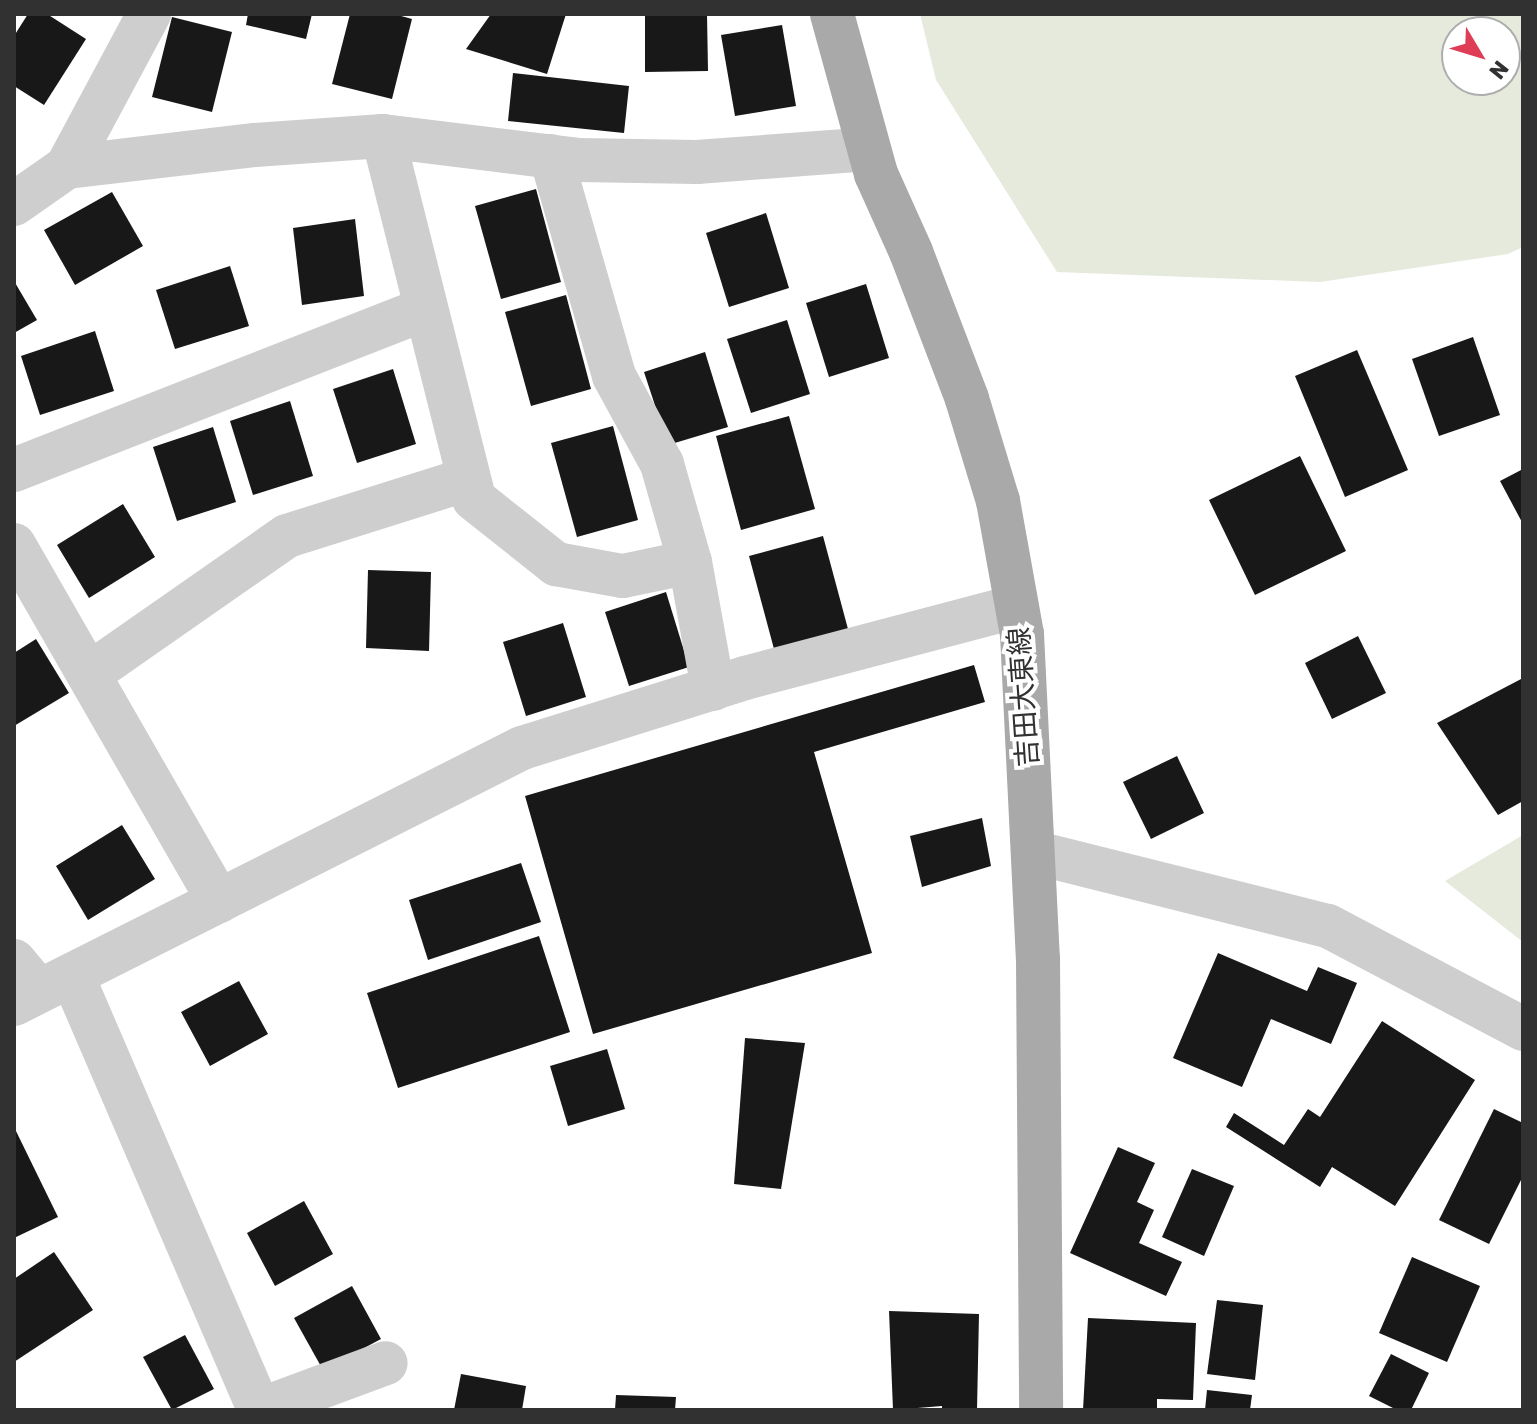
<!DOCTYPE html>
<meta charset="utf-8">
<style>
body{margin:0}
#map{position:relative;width:1537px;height:1424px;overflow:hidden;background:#fff;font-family:Rubik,"Noto Sans JP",sans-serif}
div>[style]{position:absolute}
.green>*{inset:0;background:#e5eadd}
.building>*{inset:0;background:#181818}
.minor>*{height:44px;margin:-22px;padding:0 22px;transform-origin:22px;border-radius:22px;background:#cecece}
.major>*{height:44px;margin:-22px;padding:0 22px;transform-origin:22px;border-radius:22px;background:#a9a9a9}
span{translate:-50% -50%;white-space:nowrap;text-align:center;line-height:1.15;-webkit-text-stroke:8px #fff;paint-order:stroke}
.street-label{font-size:28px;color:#313131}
.frame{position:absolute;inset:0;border:16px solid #313131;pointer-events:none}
.north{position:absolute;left:1441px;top:16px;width:80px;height:80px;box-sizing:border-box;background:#fff;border:2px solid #adadad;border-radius:50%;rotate:128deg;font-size:22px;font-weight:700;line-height:32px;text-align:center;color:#313131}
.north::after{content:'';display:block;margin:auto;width:28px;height:36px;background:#de3d55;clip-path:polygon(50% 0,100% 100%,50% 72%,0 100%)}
</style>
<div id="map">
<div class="green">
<div style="clip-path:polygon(evenodd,920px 14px,1523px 14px,1523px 247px,1508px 254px,1320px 282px,1057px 272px,936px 80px,920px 14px,1457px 32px,1505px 32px,1505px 80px,1457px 80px,1457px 32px)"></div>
<div style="clip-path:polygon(1523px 835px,1523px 942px,1445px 881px)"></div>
</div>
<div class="building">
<div style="clip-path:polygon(28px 14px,47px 14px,86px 39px,44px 105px,14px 86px,14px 36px)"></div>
<div style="clip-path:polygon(248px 14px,312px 14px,306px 39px,246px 25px)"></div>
<div style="clip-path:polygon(350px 14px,394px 14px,412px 19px,392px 99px,332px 84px)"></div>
<div style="clip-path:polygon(491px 14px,566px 14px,547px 74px,466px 49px)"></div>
<div style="clip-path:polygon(645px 14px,707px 14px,708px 71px,645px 72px)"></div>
<div style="clip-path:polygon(172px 17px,232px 32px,212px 112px,152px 97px)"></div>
<div style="clip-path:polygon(782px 25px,796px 106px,735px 116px,721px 35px)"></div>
<div style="clip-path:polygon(513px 73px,629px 86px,624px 133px,508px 121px)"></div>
<div style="clip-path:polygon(536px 189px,561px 282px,501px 299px,475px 206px)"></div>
<div style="clip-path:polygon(112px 192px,143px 246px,75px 285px,44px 230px)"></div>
<div style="clip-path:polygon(766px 213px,789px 288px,729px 307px,706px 233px)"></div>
<div style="clip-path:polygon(355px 219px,364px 296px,302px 305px,293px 228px)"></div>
<div style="clip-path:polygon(230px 266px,249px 326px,175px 349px,156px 290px)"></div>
<div style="clip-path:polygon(14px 281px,37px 320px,14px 333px)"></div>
<div style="clip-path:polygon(866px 284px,889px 358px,829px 377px,806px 303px)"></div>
<div style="clip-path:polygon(566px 295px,591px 389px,531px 406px,505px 312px)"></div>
<div style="clip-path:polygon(787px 320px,810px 394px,751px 413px,727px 339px)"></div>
<div style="clip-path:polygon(95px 331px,114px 391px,40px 415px,21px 356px)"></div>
<div style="clip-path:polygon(1473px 337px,1500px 415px,1439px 436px,1412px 359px)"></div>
<div style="clip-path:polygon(1357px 350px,1408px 470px,1345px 497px,1295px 376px)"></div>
<div style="clip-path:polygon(705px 352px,728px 427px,668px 445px,644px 372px)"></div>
<div style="clip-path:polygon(393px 369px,416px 444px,357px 463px,333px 389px)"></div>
<div style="clip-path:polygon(290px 401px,313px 476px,253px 495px,230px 421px)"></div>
<div style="clip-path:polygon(789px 416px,815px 509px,741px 530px,716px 436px)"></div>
<div style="clip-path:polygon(613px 426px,638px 520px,577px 537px,551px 443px)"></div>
<div style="clip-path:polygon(213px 427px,236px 502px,177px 521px,153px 447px)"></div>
<div style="clip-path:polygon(1300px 456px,1346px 551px,1255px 595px,1209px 500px)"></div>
<div style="clip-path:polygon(1523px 469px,1523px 524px,1500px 481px)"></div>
<div style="clip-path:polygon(123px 504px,155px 557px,89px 598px,57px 545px)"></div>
<div style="clip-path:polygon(823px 536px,848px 629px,774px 649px,749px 556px)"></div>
<div style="clip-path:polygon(368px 570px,431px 572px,429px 651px,366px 648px)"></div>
<div style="clip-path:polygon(666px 592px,689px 667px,629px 686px,605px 612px)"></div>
<div style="clip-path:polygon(563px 623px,586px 697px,526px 716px,503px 642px)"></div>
<div style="clip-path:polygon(1358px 636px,1386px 693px,1332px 719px,1305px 663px)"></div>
<div style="clip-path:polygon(36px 639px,69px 693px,14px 726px,14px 653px)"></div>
<div style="clip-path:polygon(974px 665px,985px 702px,814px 752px,872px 953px,593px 1034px,525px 796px)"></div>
<div style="clip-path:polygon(1523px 678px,1523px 801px,1498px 815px,1437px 723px)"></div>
<div style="clip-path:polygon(1177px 756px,1204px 813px,1151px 839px,1123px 782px)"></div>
<div style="clip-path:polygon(982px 818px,991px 866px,922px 887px,910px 836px)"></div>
<div style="clip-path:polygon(122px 825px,155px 879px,88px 920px,56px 866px)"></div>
<div style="clip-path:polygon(521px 863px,541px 922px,428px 960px,409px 900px)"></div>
<div style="clip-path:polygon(539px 936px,570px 1032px,398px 1088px,367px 993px)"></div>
<div style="clip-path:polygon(1218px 953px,1307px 991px,1318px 967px,1357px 983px,1331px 1044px,1271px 1019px,1242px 1087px,1173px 1058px)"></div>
<div style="clip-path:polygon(239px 981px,268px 1034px,210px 1066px,181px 1012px)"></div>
<div style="clip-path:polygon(1382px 1021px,1475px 1080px,1395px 1206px,1332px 1167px,1320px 1187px,1226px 1127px,1234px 1113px,1284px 1145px,1308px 1109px,1320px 1117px)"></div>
<div style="clip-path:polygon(745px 1038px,805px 1043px,781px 1189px,734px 1184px)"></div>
<div style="clip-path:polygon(607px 1049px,625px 1109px,568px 1126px,550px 1066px)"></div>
<div style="clip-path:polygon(1494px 1109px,1523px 1123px,1523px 1176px,1489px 1244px,1439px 1220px)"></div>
<div style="clip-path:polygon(14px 1127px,58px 1217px,14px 1238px)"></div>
<div style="clip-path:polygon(1118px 1147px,1155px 1163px,1137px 1202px,1154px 1210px,1139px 1243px,1182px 1262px,1166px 1296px,1070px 1253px)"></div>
<div style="clip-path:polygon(1192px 1169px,1234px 1186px,1204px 1256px,1162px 1237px)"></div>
<div style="clip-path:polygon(304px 1201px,333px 1254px,275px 1286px,247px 1233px)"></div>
<div style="clip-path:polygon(54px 1252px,93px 1310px,14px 1362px,14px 1279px)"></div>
<div style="clip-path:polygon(1412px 1257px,1480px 1286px,1447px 1362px,1379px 1333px)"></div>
<div style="clip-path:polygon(352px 1286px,381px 1339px,323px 1370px,294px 1318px)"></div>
<div style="clip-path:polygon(1217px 1300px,1263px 1305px,1255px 1380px,1207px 1374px)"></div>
<div style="clip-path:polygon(889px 1311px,979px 1314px,977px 1410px,942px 1410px,942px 1406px,893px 1410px)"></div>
<div style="clip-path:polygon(1088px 1318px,1196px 1323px,1193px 1400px,1157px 1399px,1157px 1410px,1083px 1410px)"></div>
<div style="clip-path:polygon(185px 1335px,214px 1389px,172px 1410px,143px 1357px)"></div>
<div style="clip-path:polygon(1391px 1354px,1429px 1373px,1411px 1410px,1397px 1410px,1369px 1396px)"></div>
<div style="clip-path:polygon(461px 1374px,526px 1386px,522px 1410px,454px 1410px)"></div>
<div style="clip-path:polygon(1207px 1390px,1252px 1395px,1250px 1410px,1205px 1410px)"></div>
<div style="clip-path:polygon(616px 1395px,676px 1397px,675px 1410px,615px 1410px)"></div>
</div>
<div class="minor">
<div style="left:383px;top:136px;width:374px;rotate:75.9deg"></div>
<div style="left:474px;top:499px;width:105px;rotate:38.4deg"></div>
<div style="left:556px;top:564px;width:68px;rotate:10.2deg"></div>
<div style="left:623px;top:576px;width:68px;rotate:-11.8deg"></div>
<div style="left:690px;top:562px;width:129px;rotate:79.7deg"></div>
<div style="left:551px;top:156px;width:229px;rotate:74deg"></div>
<div style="left:614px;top:376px;width:100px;rotate:61.4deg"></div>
<div style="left:662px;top:464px;width:102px;rotate:74.1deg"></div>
<div style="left:67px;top:167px;width:189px;rotate:-6.7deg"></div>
<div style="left:255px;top:145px;width:128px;rotate:-4deg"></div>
<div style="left:383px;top:136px;width:196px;rotate:7deg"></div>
<div style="left:578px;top:160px;width:119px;rotate:1deg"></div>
<div style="left:697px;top:162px;width:172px;rotate:-4.3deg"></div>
<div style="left:14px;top:204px;width:65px;rotate:-34.9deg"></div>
<div style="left:67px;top:167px;width:174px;rotate:-61.8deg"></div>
<div style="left:14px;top:470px;width:440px;rotate:-21.4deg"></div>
<div style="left:14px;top:545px;width:411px;rotate:60.1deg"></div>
<div style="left:89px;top:674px;width:241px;rotate:-34.9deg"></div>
<div style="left:287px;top:536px;width:190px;rotate:-17.5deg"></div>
<div style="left:1033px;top:852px;width:304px;rotate:14.1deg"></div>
<div style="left:1328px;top:926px;width:221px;rotate:27.8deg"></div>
<div style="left:14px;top:961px;width:39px;rotate:50deg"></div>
<div style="left:72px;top:975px;width:473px;rotate:66.7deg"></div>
<div style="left:14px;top:1004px;width:569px;rotate:-26.75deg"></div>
<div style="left:522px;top:748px;width:234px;rotate:-17.4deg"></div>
<div style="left:745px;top:678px;width:281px;rotate:-14.8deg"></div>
<div style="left:259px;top:1410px;width:135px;rotate:-20.3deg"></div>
</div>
<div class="major">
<div style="left:832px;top:14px;width:166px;rotate:74.6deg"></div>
<div style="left:876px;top:174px;width:85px;rotate:65.8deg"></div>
<div style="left:911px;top:252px;width:157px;rotate:69.1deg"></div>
<div style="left:967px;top:399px;width:107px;rotate:73.1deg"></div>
<div style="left:998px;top:501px;width:135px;rotate:79.8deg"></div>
<div style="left:1022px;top:634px;width:325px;rotate:87.2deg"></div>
<div style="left:1038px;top:959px;width:451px;rotate:89.6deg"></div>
</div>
<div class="street-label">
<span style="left:1024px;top:697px;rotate:-94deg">吉田大東線</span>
</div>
<div class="frame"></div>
<div class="north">N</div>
</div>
